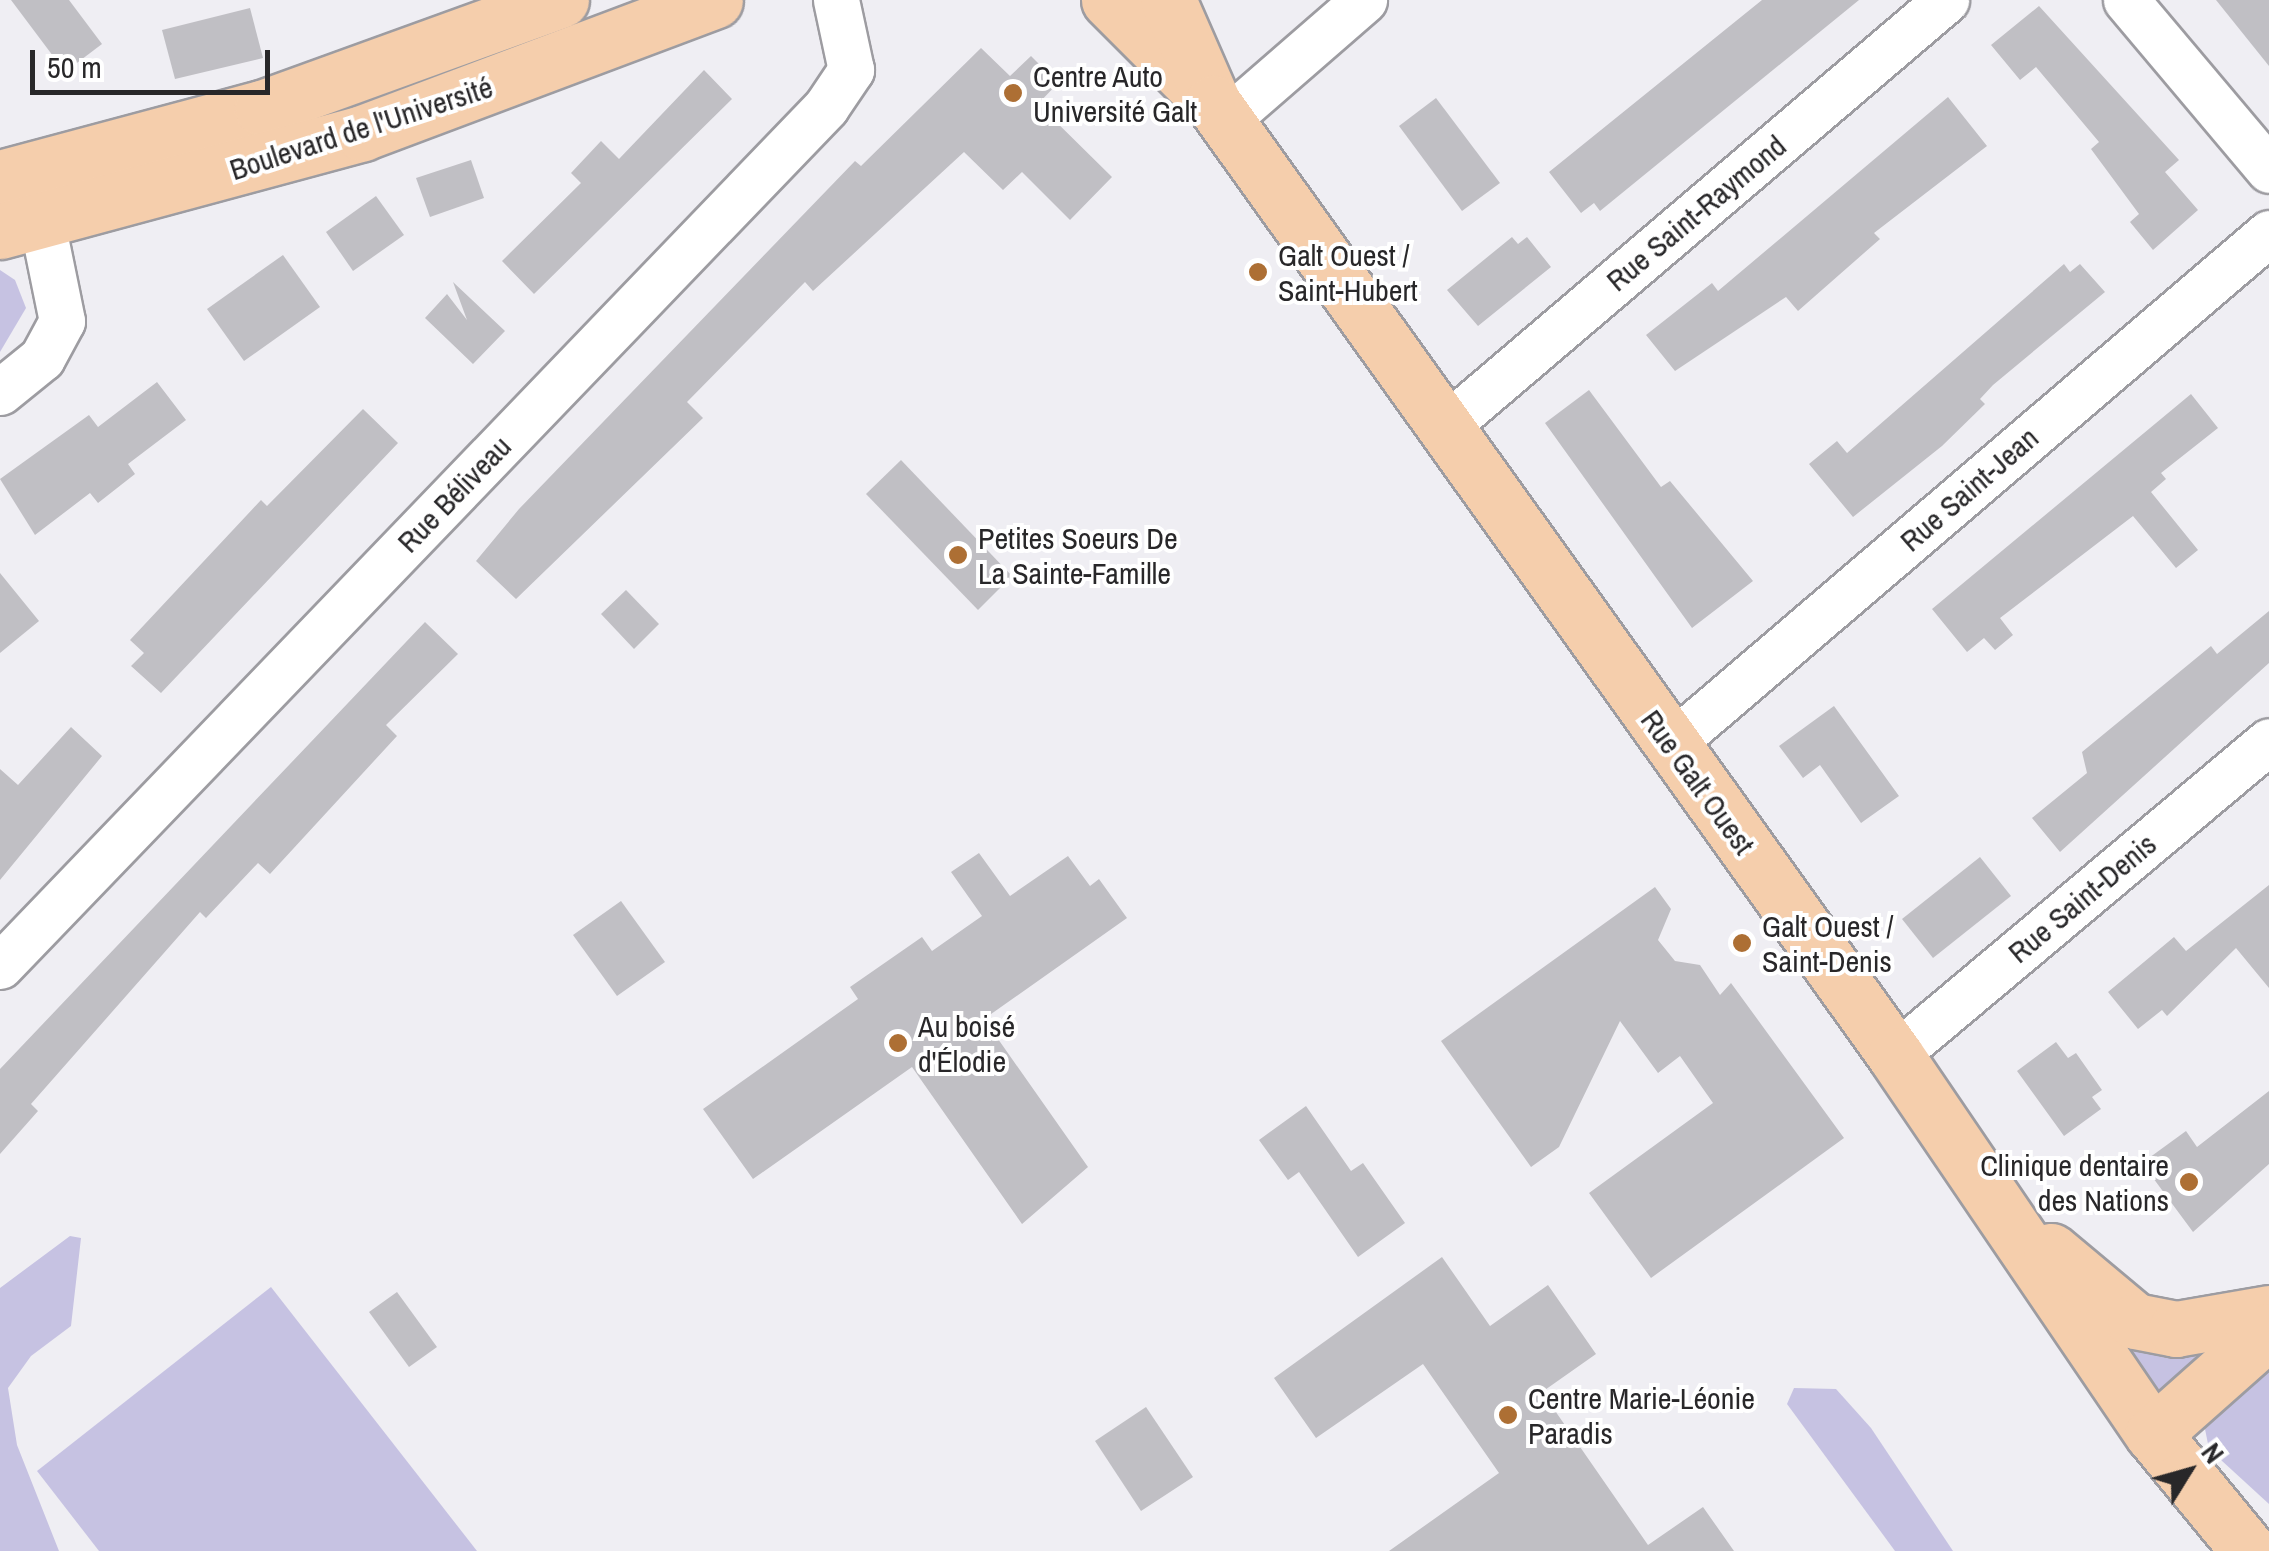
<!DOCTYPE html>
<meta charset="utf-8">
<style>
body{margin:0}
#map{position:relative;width:2269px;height:1551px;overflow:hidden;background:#efeef3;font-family:"Archivo Narrow",sans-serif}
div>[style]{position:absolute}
.green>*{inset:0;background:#c6c2e2}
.building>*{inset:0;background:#c0bfc4}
.roads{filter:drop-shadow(2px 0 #9d9ca1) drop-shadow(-2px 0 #9d9ca1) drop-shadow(0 2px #9d9ca1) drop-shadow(0 -2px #9d9ca1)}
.minor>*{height:45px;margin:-22.5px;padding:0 22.5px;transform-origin:22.5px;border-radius:22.5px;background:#fff}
.major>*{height:55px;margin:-27.5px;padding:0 27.5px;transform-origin:27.5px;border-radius:27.5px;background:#f5ceac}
.dots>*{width:28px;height:28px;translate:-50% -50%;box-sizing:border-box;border:5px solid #fff;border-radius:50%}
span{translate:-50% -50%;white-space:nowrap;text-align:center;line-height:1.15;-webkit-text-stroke:8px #fff;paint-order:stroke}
.poi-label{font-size:30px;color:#282729}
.left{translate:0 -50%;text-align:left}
.right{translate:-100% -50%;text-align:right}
.street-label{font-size:30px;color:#282729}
.north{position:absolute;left:2139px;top:1421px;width:100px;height:100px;-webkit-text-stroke:8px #fff;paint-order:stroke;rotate:53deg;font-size:28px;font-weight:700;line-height:40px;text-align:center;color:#282729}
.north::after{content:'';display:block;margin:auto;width:35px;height:45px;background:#282729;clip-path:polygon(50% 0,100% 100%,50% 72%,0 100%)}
.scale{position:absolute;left:30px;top:50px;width:240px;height:45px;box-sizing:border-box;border:5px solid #282729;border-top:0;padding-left:12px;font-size:30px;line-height:35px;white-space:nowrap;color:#282729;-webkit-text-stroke:8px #fff;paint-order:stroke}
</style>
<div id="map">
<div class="green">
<div style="clip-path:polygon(0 270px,15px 280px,26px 308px,0 352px)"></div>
<div style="clip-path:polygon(70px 1236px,81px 1238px,71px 1326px,31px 1356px,8px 1388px,17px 1445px,59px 1551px,0 1551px,0 1288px)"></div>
<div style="clip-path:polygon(271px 1287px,477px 1551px,99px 1551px,37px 1471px)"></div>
<div style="clip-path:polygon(2098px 1317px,2244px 1339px,2165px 1408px)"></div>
<div style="clip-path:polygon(2269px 1347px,2269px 1504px,2209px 1449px,2203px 1419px)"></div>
<div style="clip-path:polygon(1794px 1388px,1836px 1389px,1871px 1428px,1953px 1551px,1895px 1551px,1787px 1404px)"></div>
</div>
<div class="building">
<div style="clip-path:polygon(11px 0,69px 0,102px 44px,65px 72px)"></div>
<div style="clip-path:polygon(1762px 0,1859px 0,1600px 211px,1594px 203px,1581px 213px,1549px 172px)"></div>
<div style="clip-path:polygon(2216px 0,2269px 0,2269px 66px)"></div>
<div style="clip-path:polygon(2039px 6px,2179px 160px,2165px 172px,2198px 210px,2153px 250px,2130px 222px,2139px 214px,2091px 149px,2099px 142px,2036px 67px,2020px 80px,1991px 45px)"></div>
<div style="clip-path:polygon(250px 8px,263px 58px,175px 79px,162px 30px)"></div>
<div style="clip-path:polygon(981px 48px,1010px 76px,1031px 56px,1058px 83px,1038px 104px,1112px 177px,1070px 220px,1022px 172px,1003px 190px,964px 152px,813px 291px,805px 282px,687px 402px,703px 418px,516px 599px,476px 561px,519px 509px,855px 161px,861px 166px)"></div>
<div style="clip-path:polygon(704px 70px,732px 99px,534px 294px,502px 261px,581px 183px,571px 173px,601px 141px,619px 159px)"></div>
<div style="clip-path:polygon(1948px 97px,1987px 146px,1874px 233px,1880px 239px,1798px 311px,1786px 297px,1675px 371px,1646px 335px,1712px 283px,1718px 291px)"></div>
<div style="clip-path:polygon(1436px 98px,1500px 183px,1462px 211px,1399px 126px)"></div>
<div style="clip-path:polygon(471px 160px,484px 198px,430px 217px,416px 178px)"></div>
<div style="clip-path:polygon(376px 196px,404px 235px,353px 271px,326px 232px)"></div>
<div style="clip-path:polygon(1512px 237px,1518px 244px,1527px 237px,1551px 267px,1478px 326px,1447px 290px)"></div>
<div style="clip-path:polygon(283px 255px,320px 307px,244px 361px,207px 309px)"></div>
<div style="clip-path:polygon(2064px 264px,2070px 272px,2080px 264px,2105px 292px,1993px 385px,1980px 399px,1985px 404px,1942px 446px,1853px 517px,1809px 464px,1837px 441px,1847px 453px)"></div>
<div style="clip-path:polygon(453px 282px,505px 331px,473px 364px,425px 318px,447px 294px,467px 320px)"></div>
<div style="clip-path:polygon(157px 382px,186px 420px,128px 464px,135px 474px,98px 503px,90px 493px,35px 535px,0 479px,89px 415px,98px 427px)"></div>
<div style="clip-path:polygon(1589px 390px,1661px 487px,1670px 481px,1753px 581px,1692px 628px,1545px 423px)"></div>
<div style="clip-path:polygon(2191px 394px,2218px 428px,2161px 473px,2166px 479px,2151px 492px,2198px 550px,2176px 568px,2133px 516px,2000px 618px,2013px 635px,1995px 650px,1984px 638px,1967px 652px,1932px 609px)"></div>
<div style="clip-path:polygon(363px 409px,398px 443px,161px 693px,131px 666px,144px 653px,130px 640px,261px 500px,267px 506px)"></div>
<div style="clip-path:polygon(901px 460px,1012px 576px,978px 610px,866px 494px)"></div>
<div style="clip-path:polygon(0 573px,39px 621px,0 653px)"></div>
<div style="clip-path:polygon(626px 590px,659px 624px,634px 649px,601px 614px)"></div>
<div style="clip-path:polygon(2269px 611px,2269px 663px,2060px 852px,2032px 818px,2087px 773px,2082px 752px,2211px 646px,2217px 654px)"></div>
<div style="clip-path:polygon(425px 622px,458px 654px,386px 725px,397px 736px,270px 874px,258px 863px,206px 918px,200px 912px,31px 1104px,38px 1111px,0 1154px,0 1069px)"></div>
<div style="clip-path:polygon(1834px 706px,1899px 796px,1861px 823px,1820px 765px,1803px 778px,1779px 746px)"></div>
<div style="clip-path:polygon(71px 727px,102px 756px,0 880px,0 769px,18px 785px)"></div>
<div style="clip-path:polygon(979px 853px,1010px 896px,1068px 856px,1090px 886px,1099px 879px,1127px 918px,984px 1019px,1088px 1167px,1022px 1224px,912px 1067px,753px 1179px,703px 1109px,858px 999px,850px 987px,922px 937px,932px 951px,982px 916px,951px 872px)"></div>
<div style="clip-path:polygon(1980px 857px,2011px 896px,1933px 958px,1902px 919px)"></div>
<div style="clip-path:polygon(2269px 885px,2269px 988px,2236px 948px,2167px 1016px,2162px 1010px,2138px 1029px,2108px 992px,2174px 937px,2186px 951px)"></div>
<div style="clip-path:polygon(1655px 887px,1671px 909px,1658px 940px,1675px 961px,1700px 965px,1720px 995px,1731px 983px,1844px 1138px,1651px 1278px,1589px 1193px,1713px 1103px,1680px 1056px,1658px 1073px,1620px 1021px,1559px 1147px,1531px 1167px,1441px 1041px)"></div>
<div style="clip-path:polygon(621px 901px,665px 962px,617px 996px,573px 935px)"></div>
<div style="clip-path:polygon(2056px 1042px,2068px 1058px,2076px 1053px,2102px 1090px,2092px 1097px,2101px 1109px,2064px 1136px,2017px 1071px)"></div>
<div style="clip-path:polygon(2269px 1091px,2269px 1164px,2193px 1232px,2142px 1163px,2186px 1131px,2197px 1147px)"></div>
<div style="clip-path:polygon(1306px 1106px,1351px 1171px,1363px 1163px,1405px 1223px,1358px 1257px,1299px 1172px,1288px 1180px,1259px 1140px)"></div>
<div style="clip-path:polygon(1442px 1257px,1490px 1326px,1548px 1285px,1596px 1354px,1542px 1392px,1648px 1545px,1703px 1507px,1734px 1551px,1389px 1551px,1499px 1473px,1423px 1364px,1316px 1438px,1274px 1378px)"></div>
<div style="clip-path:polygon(397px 1292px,437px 1347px,409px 1367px,369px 1312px)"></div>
<div style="clip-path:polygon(1146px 1407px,1193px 1477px,1141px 1511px,1095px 1441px)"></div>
</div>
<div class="roads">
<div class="minor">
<div style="left:2126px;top:0;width:222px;rotate:49.9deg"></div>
<div style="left:1226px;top:120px;width:183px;rotate:-41deg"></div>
<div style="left:0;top:392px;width:54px;rotate:-39deg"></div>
<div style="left:42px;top:358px;width:42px;rotate:-61.6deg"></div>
<div style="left:62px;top:321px;width:136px;rotate:-101.5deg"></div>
<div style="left:1446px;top:426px;width:657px;rotate:-40.43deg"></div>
<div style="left:1670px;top:745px;width:788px;rotate:-40.52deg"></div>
<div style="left:0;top:966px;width:1192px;rotate:-46.12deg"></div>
<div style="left:826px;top:107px;width:45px;rotate:-56deg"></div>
<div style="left:851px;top:70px;width:72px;rotate:-102.1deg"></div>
<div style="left:1895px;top:1055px;width:488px;rotate:-40deg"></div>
</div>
<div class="major">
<div style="left:1109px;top:0;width:129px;rotate:45deg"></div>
<div style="left:1168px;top:0;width:112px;rotate:66.4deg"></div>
<div style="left:1213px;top:103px;width:1171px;rotate:54.38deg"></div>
<div style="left:1895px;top:1055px;width:458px;rotate:55.8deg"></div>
<div style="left:2153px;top:1434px;width:151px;rotate:50.6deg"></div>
<div style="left:0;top:178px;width:271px;rotate:-15deg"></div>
<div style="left:262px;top:108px;width:318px;rotate:-19.9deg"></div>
<div style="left:0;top:231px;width:375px;rotate:-15.1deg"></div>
<div style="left:362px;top:133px;width:377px;rotate:-20.6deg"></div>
<div style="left:2051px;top:1251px;width:109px;rotate:39.8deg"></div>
<div style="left:2135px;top:1321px;width:42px;rotate:11deg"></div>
<div style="left:2176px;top:1329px;width:94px;rotate:-9.8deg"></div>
<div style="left:2153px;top:1434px;width:155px;rotate:-41.6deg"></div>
</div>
</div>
<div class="dots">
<div style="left:1013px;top:93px;background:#ad6f34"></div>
<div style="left:1258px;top:272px;background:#ad6f34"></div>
<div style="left:958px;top:555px;background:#ad6f34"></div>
<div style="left:1742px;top:943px;background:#ad6f34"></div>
<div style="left:898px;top:1043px;background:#ad6f34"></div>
<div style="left:2189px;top:1182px;background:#ad6f34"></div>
<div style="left:1508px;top:1415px;background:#ad6f34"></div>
</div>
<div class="poi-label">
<span class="left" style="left:1033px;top:93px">Centre Auto<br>Université Galt</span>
<span class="left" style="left:1278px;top:272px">Galt Ouest /<br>Saint-Hubert</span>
<span class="left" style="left:978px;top:555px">Petites Soeurs De<br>La Sainte-Famille</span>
<span class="left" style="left:1762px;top:943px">Galt Ouest /<br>Saint-Denis</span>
<span class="left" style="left:918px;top:1043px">Au boisé<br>d'Élodie</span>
<span class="right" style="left:2169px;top:1182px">Clinique dentaire<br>des Nations</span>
<span class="left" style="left:1528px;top:1415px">Centre Marie-Léonie<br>Paradis</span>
</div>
<div class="street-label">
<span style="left:361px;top:128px;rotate:-18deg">Boulevard de l'Université</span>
<span style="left:1696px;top:213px;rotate:-40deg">Rue Saint-Raymond</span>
<span style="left:1969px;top:489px;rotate:-41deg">Rue Saint-Jean</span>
<span style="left:454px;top:494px;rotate:-46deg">Rue Béliveau</span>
<span style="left:1698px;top:782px;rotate:54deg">Rue Galt Ouest</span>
<span style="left:2082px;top:898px;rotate:-40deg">Rue Saint-Denis</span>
</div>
<div class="north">N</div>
<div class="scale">50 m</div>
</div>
